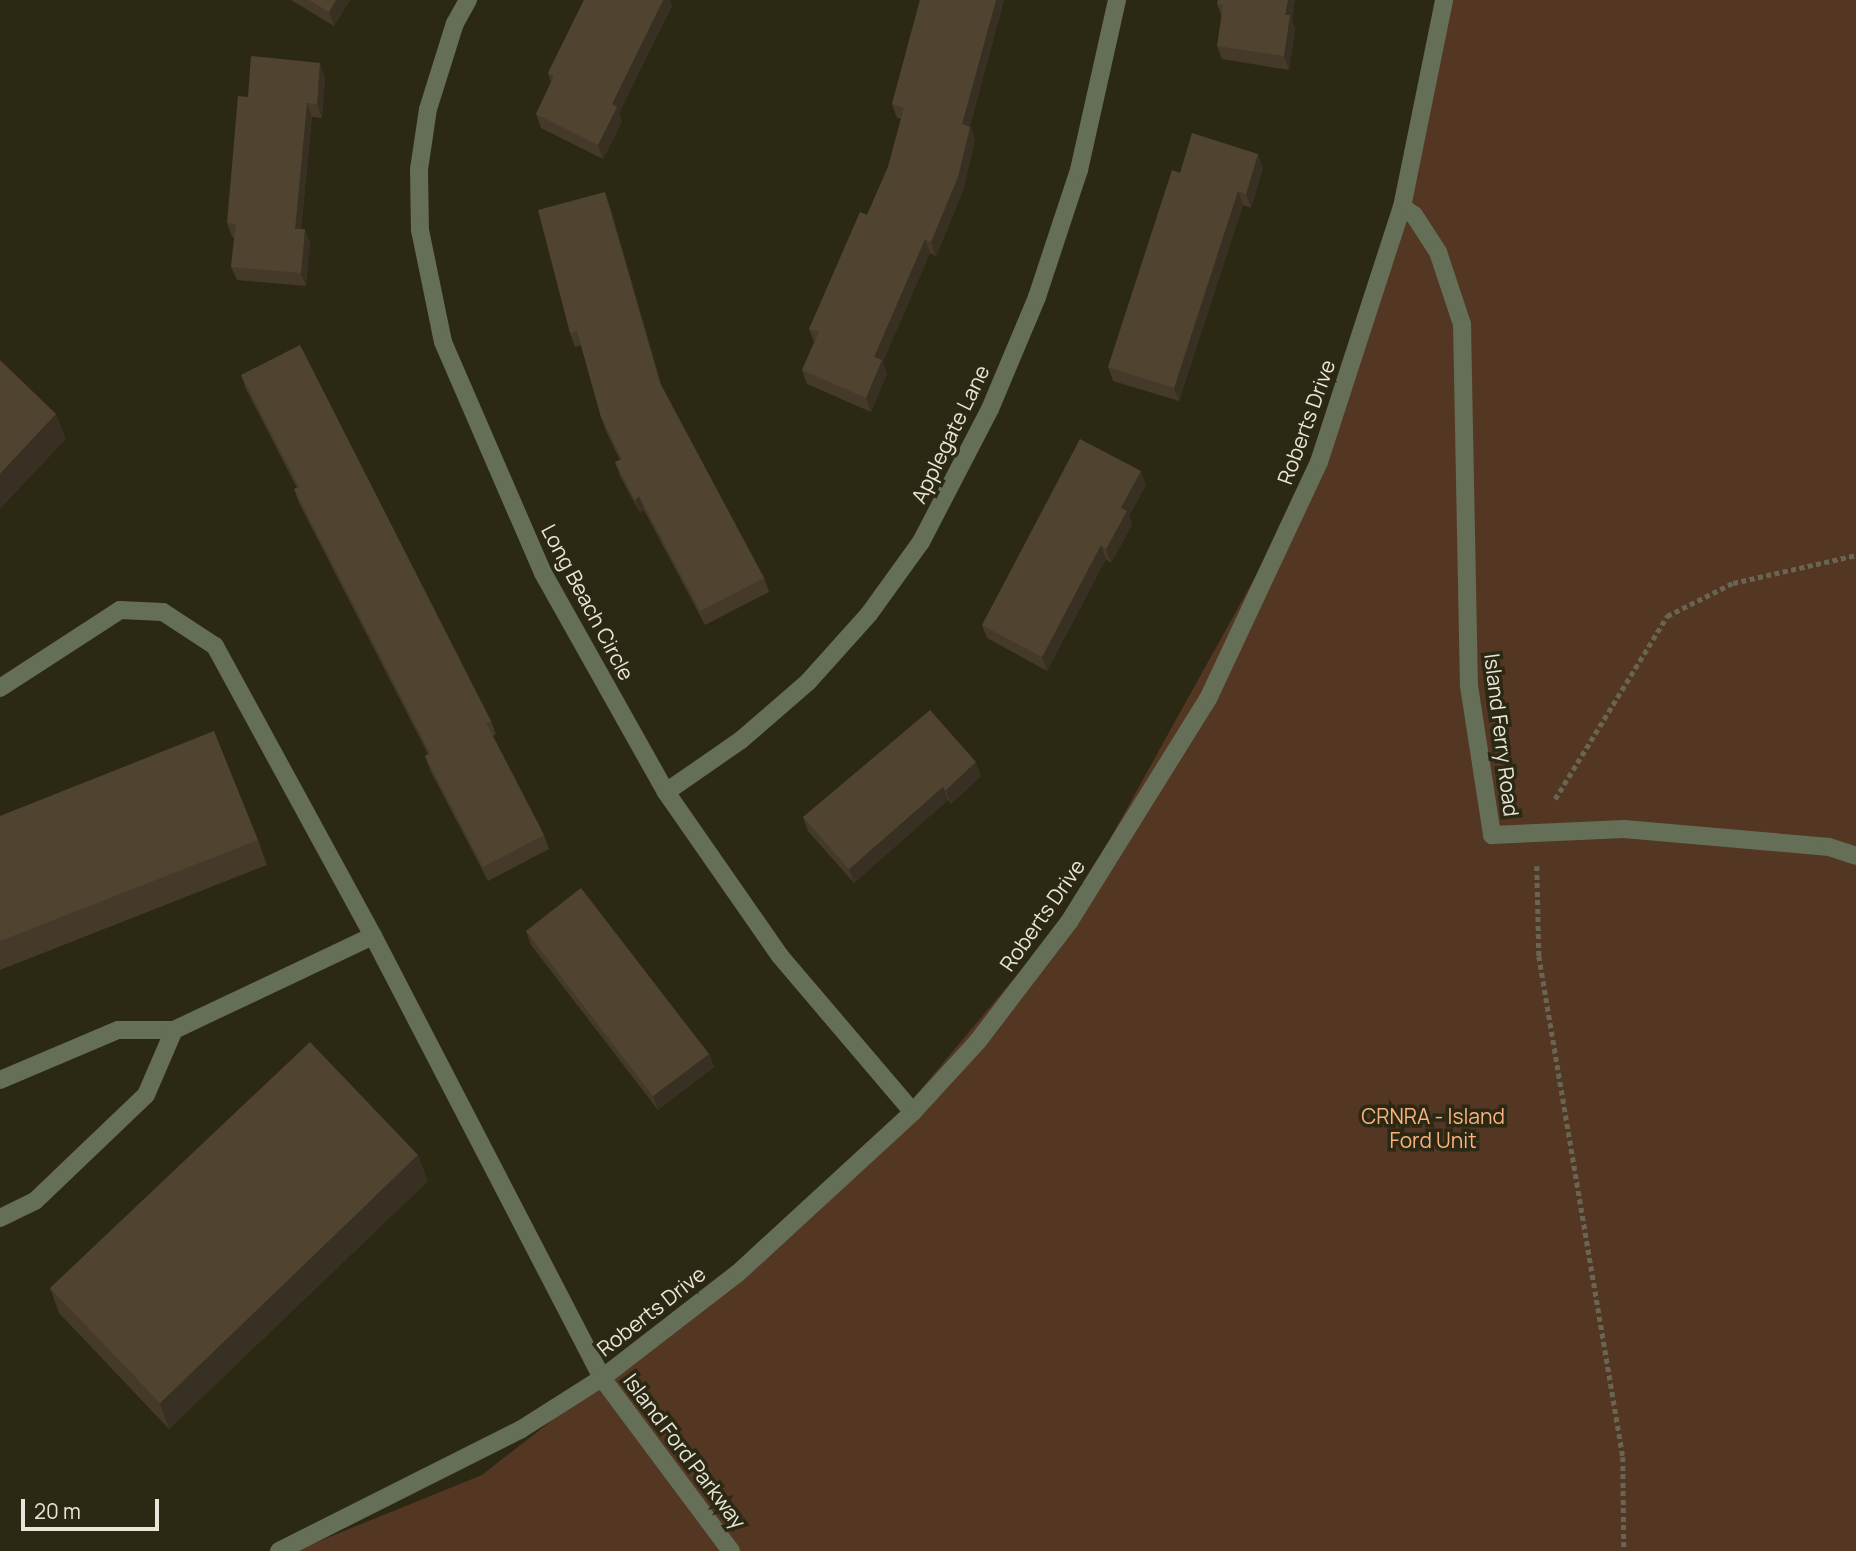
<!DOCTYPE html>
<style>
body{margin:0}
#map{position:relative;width:1856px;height:1551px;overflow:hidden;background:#2b2814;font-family:Manrope,sans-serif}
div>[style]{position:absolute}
.green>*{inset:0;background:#543722}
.path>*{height:4.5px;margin-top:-2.25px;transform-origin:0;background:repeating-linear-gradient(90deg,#686553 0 5px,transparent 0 8.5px)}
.service>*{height:18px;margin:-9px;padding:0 9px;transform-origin:9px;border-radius:9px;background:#656e57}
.minor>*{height:18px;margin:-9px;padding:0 9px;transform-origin:9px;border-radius:9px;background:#656e57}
.tertiary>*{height:18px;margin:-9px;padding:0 9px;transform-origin:9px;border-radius:9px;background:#656e57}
.wall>*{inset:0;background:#453a2a}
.shaded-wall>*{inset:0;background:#383022}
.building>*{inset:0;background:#504431}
span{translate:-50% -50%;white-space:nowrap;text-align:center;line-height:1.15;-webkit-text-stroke:7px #2b2814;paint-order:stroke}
.street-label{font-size:21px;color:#e8e6d9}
.park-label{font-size:21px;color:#fdb27d}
.scale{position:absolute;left:21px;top:1499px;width:138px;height:32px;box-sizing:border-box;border:4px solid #e8e6d9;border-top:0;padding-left:9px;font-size:21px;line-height:24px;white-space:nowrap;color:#e8e6d9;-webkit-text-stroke:5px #2b2814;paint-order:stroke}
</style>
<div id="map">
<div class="green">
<div style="clip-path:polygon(1435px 0,1856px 0,1856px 1551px,295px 1551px,482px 1475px,817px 1213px,1069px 913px,1306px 485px,1428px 97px)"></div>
</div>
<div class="path">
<div style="left:1555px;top:799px;width:215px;rotate:-58.5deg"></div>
<div style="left:1667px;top:616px;width:74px;rotate:-26.6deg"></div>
<div style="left:1733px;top:583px;width:126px;rotate:-12.8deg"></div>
<div style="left:1537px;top:866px;width:90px;rotate:88.7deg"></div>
<div style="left:1539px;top:956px;width:508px;rotate:80.48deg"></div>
<div style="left:1623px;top:1457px;width:94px;rotate:89.4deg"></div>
</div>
<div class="service">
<div style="left:0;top:688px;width:143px;rotate:-33deg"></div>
<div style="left:120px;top:610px;width:43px;rotate:2.7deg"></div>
<div style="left:163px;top:612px;width:62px;rotate:33.2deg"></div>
<div style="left:215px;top:646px;width:330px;rotate:61.4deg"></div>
<div style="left:373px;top:936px;width:498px;rotate:62.6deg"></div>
<div style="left:0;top:1080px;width:128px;rotate:-23deg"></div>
<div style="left:118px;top:1030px;width:56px"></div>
<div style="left:174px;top:1030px;width:220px;rotate:-25.3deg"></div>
<div style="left:0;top:1218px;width:39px;rotate:-26deg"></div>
<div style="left:35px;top:1201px;width:153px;rotate:-43.7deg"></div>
<div style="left:146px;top:1095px;width:71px;rotate:-66.7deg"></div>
</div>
<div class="minor">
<div style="left:468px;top:0;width:26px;rotate:119deg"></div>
<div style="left:455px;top:23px;width:90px;rotate:107.4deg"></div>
<div style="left:428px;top:109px;width:61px;rotate:98.5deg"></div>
<div style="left:419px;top:169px;width:61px;rotate:89.1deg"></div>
<div style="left:420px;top:230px;width:114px;rotate:78.4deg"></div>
<div style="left:443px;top:342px;width:252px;rotate:66.6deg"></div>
<div style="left:543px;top:573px;width:251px;rotate:60.7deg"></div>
<div style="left:666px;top:792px;width:200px;rotate:55.2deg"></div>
<div style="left:780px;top:956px;width:205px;rotate:49.6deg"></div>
<div style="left:1402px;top:207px;width:14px;rotate:34deg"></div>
<div style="left:1414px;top:215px;width:44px;rotate:57deg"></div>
<div style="left:1438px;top:252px;width:76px;rotate:71.6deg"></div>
<div style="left:1462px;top:324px;width:362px;rotate:88.9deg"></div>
<div style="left:1469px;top:686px;width:151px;rotate:81.2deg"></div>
<div style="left:1492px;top:835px;width:132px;rotate:-2.6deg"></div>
<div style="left:1624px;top:829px;width:206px;rotate:5deg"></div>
<div style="left:1829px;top:847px;width:28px;rotate:18deg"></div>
<div style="left:666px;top:792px;width:91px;rotate:-34.7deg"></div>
<div style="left:741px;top:740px;width:89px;rotate:-40.9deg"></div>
<div style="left:808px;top:682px;width:91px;rotate:-48.1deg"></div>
<div style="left:869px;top:614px;width:89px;rotate:-54.2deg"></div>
<div style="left:921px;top:542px;width:150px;rotate:-62.6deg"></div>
<div style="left:990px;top:409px;width:121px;rotate:-67.2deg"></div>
<div style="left:1037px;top:297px;width:134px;rotate:-71.7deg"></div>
<div style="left:1079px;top:170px;width:174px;rotate:-77.4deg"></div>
<div style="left:602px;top:1378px;width:216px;rotate:53.3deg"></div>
</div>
<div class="tertiary">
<div style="left:279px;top:1551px;width:270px;rotate:-26.7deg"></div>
<div style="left:520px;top:1430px;width:97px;rotate:-32.4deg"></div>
<div style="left:602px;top:1378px;width:172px;rotate:-37.7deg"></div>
<div style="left:738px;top:1273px;width:238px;rotate:-42.6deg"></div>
<div style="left:913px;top:1112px;width:96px;rotate:-47.5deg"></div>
<div style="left:978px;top:1041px;width:150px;rotate:-52.6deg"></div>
<div style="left:1069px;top:922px;width:263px;rotate:-58.1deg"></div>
<div style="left:1208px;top:699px;width:262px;rotate:-64.9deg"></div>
<div style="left:1319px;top:462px;width:268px;rotate:-72deg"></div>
<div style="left:1402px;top:207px;width:211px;rotate:-78.5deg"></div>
</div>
<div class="wall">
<div style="clip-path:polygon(291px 0,350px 0,334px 26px)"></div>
<div style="clip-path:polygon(584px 0,670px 0,672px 6px,619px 113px,622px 121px,603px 159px,541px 128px,536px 114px,551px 82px,548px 73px)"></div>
<div style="clip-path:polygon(920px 0,1004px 0,970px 126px,975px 140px,963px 191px,936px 256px,930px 253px,883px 362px,887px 374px,871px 412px,807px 384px,802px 370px,814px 342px,809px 329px,867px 215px,888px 167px,901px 119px,897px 118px,892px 104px)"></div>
<div style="clip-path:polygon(1218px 0,1295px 0,1292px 20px,1295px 29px,1289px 70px,1222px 59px,1217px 46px,1222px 17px,1217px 4px)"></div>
<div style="clip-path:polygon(325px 77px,322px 118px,312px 117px,301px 229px,310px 243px,306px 286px,237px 280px,231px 267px,234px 237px,232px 237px,227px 223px)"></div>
<div style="clip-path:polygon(1258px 154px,1263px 168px,1251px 208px,1243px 205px,1179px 401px,1113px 381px,1108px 367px)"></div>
<div style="clip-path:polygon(610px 206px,662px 387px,764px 578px,769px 592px,705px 625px,644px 510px,640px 513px,620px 476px,615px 462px,620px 460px,606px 431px,601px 417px,581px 345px,575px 347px,570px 333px)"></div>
<div style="clip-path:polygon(241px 375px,491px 721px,496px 734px,493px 736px,544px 835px,549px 849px,488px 881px,430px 770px,425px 756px,428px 754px,299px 503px,294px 489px,297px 488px,246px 389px)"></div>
<div style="clip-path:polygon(1146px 485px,1129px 516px,1132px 525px,1111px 563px,1106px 559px,1047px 671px,987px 638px,982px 625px)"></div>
<div style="clip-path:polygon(981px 776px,951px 804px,948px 800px,854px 883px,808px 831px,803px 817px)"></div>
<div style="clip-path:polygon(0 816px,258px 840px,267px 865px,0 970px)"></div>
<div style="clip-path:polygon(526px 931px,709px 1054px,714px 1067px,658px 1110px,531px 945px)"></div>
<div style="clip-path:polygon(428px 1181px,169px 1429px,59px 1313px,50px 1288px)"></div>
</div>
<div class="shaded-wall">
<div style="clip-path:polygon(336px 0,350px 0,334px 26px,329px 12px)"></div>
<div style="clip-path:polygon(663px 0,670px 0,672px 6px,619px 113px,622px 121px,603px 159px,598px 145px,612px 104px)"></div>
<div style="clip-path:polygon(996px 0,1004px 0,967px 138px,962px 124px)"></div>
<div style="clip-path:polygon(1288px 0,1295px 0,1292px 20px,1295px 29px,1289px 70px,1284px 56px,1285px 15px)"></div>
<div style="clip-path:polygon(320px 63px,325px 77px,322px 118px,317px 104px)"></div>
<div style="clip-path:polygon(307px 103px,312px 117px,300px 242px,295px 229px)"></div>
<div style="clip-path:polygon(970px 127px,975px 140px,963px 191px,936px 256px,931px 242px)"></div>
<div style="clip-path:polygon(1258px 154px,1263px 168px,1251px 208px,1246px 194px)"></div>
<div style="clip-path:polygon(1238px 191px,1243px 205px,1179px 401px,1174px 388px)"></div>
<div style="clip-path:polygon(605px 192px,610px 206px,665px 397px,660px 383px)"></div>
<div style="clip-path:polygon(305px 229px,310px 243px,306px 286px,301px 273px)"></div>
<div style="clip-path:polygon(925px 239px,930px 253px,883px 362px,887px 374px,871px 412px,866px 398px,874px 357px)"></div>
<div style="clip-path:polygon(56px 414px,66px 439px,0 509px,0 474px)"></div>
<div style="clip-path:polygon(1141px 471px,1146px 485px,1129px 516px,1132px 525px,1111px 563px,1106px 549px,1121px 508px)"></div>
<div style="clip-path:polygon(639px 496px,644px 510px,640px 513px,635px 500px)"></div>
<div style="clip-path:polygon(1101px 545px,1106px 559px,1047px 671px,1042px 657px)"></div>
<div style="clip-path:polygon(976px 762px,981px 776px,951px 804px,946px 790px)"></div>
<div style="clip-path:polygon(943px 787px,948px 800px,854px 883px,849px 869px)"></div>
<div style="clip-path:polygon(709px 1054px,714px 1067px,658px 1110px,653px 1096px)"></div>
<div style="clip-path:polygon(418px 1155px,428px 1181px,169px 1429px,160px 1403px)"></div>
</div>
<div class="building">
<div style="clip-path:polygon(309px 0,336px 0,329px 12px)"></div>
<div style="clip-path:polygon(584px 0,663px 0,612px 104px,617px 107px,598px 145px,536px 114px,554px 76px,548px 73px)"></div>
<div style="clip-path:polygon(920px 0,996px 0,962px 124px,970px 127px,958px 177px,931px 242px,925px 239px,874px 357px,882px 360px,866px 398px,802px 370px,819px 332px,809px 329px,860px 212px,867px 215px,888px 167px,904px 108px,892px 104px)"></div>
<div style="clip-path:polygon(1218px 0,1288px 0,1285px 15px,1290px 15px,1284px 56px,1217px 46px,1223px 5px,1217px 4px)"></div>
<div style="clip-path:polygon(251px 56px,320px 63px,317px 104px,307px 103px,295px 229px,305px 229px,301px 273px,231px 267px,236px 224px,227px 223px,238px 96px,248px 97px)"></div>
<div style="clip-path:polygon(1192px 133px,1258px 154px,1246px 194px,1238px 191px,1174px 388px,1108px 367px,1172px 170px,1180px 173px)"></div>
<div style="clip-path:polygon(605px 192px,660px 383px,764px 578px,700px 611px,639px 496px,635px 500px,615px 462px,622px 459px,601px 417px,577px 331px,570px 333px,538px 210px)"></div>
<div style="clip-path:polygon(300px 345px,491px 721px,486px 723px,544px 835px,483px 867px,425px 756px,430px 753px,294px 489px,299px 487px,241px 375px)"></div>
<div style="clip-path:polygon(0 360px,56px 414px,0 474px)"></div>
<div style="clip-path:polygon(1080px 439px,1141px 471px,1121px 508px,1127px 511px,1106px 549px,1101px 545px,1042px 657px,982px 625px)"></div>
<div style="clip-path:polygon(930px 710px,976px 762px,946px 790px,943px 787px,849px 869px,803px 817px)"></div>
<div style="clip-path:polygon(214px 731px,258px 840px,0 941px,0 816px)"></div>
<div style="clip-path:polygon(581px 888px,709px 1054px,653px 1096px,526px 931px)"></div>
<div style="clip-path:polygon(310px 1042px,418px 1155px,160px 1403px,50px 1288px)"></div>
</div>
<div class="street-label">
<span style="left:1306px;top:422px;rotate:-70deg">Roberts Drive</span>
<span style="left:950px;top:434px;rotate:-64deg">Applegate Lane</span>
<span style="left:588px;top:602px;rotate:62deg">Long Beach Circle</span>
<span style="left:1502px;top:735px;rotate:83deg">Island Ferry Road</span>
<span style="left:1042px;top:915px;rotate:-55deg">Roberts Drive</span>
<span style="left:651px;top:1311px;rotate:-38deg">Roberts Drive</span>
<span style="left:685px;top:1451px;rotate:53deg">Island Ford Parkway</span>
</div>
<div class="park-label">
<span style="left:1433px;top:1128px">CRNRA - Island<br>Ford Unit</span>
</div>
<div class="scale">20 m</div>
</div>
